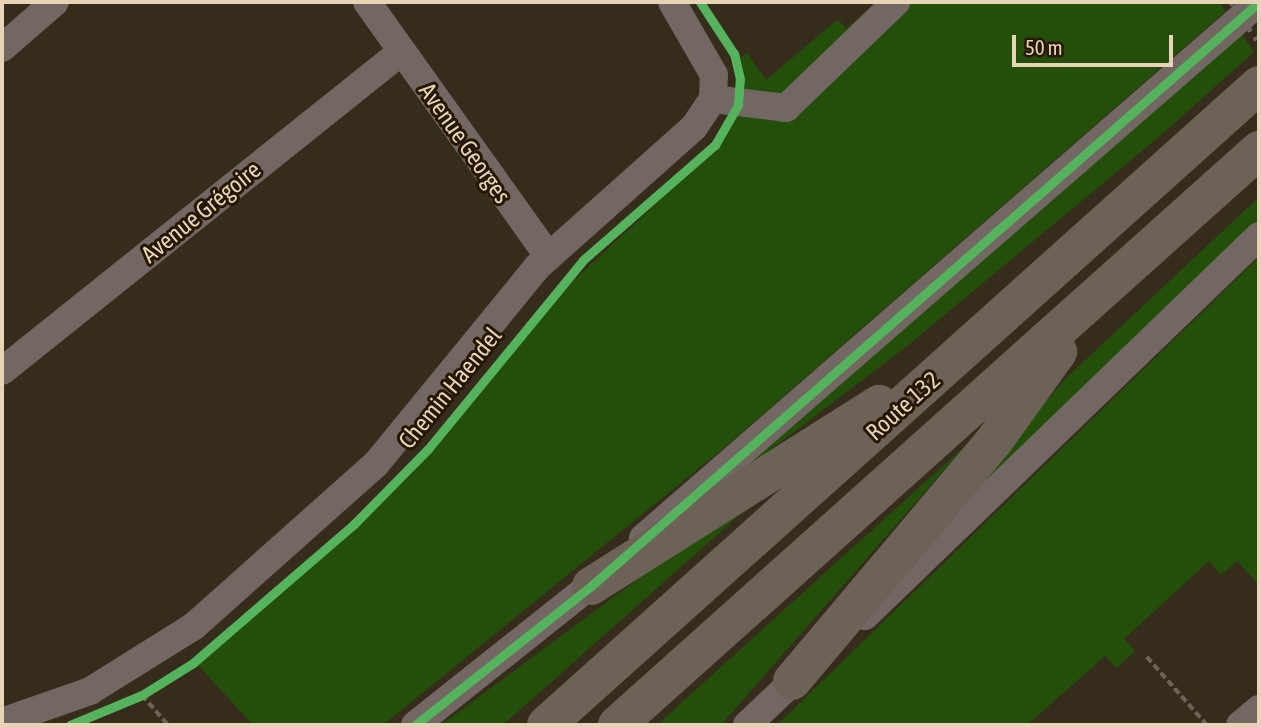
<!DOCTYPE html>
<meta charset="utf-8">
<style>
body{margin:0}
#map{position:relative;width:1261px;height:727px;overflow:hidden;background:#362c1b;font-family:"Asap Condensed",sans-serif}
div>[style]{position:absolute}
.green>*{inset:0;background:#244f0b}
.path>*{height:3.5px;margin-top:-1.75px;transform-origin:0;background:repeating-linear-gradient(90deg,#6c625a 0 7px,transparent 0 10.5px)}
.minor>*{height:28px;margin:-14px;padding:0 14px;transform-origin:14px;border-radius:14px;background:#726762}
.highway>*{height:38px;margin:-19px;padding:0 19px;transform-origin:19px;border-radius:19px;background:#6d6258}
.rail>*{height:5px;margin-top:-2.5px;transform-origin:0;background:repeating-linear-gradient(90deg,#6e655c 0 3.5px,transparent 0 10.5px)}
.cycleway>*{height:9px;margin:-4.5px;padding:0 4.5px;transform-origin:4.5px;border-radius:4.5px;background:#56b35d}
span{translate:-50% -50%;white-space:nowrap;text-align:center;line-height:1.15;-webkit-text-stroke:6px #251701;paint-order:stroke}
.street-label{font-size:24px;color:#e7d4b7}
.frame{position:absolute;inset:0;border:4px solid #e7d4b7;pointer-events:none}
.scale{position:absolute;left:1012px;top:35px;width:161px;height:32px;box-sizing:border-box;border:4px solid #e7d4b7;border-top:0;padding-left:9px;font-size:21px;line-height:24px;white-space:nowrap;color:#e7d4b7;-webkit-text-stroke:5px #251701;paint-order:stroke}
</style>
<div id="map">
<div class="green">
<div style="clip-path:polygon(877px 2px,788px 103px,746px 100px,741px 58px,747px 53px,766px 80px,838px 19px,846px 29px)"></div>
<div style="clip-path:polygon(904px 2px,1219px 2px,1226px 11px,731px 442px,383px 725px,253px 725px,198px 665px,411px 475px,545px 307px,723px 142px,740px 113px,772px 116px)"></div>
<div style="clip-path:polygon(1240px 31px,1254px 52px,1160px 136px,907px 346px,709px 497px)"></div>
<div style="clip-path:polygon(1259px 197px,1259px 223px,925px 547px,1064px 380px)"></div>
<div style="clip-path:polygon(1259px 257px,1259px 585px,1237px 561px,1221px 575px,1209px 561px,1124px 639px,1135px 651px,1117px 668px,1105px 656px,1027px 725px,777px 725px)"></div>
<div style="clip-path:polygon(966px 445px,721px 725px,657px 725px)"></div>
<div style="clip-path:polygon(750px 496px,754px 502px,503px 725px,441px 725px)"></div>
</div>
<div class="path">
<div style="left:1147px;top:657px;width:91px;rotate:48.6deg"></div>
<div style="left:142px;top:695px;width:40px;rotate:49deg"></div>
</div>
<div class="minor">
<div style="left:367px;top:2px;width:312px;rotate:54.5deg"></div>
<div style="left:2px;top:48px;width:70px;rotate:-41deg"></div>
<div style="left:713px;top:99px;width:74px;rotate:7deg"></div>
<div style="left:786px;top:108px;width:153px;rotate:-43.9deg"></div>
<div style="left:2px;top:371px;width:511px;rotate:-38.64deg"></div>
<div style="left:643px;top:538px;width:817px;rotate:-41.03deg"></div>
<div style="left:865px;top:616px;width:547px;rotate:-43.96deg"></div>
<div style="left:2px;top:722px;width:93px;rotate:-19.4deg"></div>
<div style="left:90px;top:691px;width:123px;rotate:-32deg"></div>
<div style="left:194px;top:626px;width:244px;rotate:-41.7deg"></div>
<div style="left:376px;top:464px;width:254px;rotate:-50.7deg"></div>
<div style="left:537px;top:267px;width:210px;rotate:-41.7deg"></div>
<div style="left:694px;top:127px;width:34px;rotate:-56deg"></div>
<div style="left:713px;top:99px;width:24px;rotate:-88deg"></div>
<div style="left:714px;top:75px;width:84px;rotate:-119.9deg"></div>
<div style="left:415px;top:725px;width:244px;rotate:-38.5deg"></div>
<div style="left:747px;top:725px;width:81px;rotate:-43.5deg"></div>
<div style="left:1240px;top:725px;width:25px;rotate:-40deg"></div>
</div>
<div class="highway">
<div style="left:591px;top:586px;width:341px;rotate:-32.3deg"></div>
<div style="left:792px;top:681px;width:314px;rotate:-49.9deg"></div>
<div style="left:994px;top:441px;width:110px;rotate:-54.3deg"></div>
<div style="left:546px;top:725px;width:958px;rotate:-41.91deg"></div>
<div style="left:617px;top:725px;width:862px;rotate:-41.85deg"></div>
</div>
<div class="rail">
<div style="left:1231px;top:2px;width:50px;rotate:55.7deg"></div>
</div>
<div class="cycleway">
<div style="left:70px;top:725px;width:78px;rotate:-22.6deg"></div>
<div style="left:142px;top:695px;width:60px;rotate:-32.1deg"></div>
<div style="left:193px;top:663px;width:213px;rotate:-40.8deg"></div>
<div style="left:354px;top:524px;width:105px;rotate:-45.4deg"></div>
<div style="left:428px;top:449px;width:244px;rotate:-50.6deg"></div>
<div style="left:583px;top:260px;width:175px;rotate:-41.1deg"></div>
<div style="left:715px;top:145px;width:46px;rotate:-60.1deg"></div>
<div style="left:738px;top:105px;width:26px;rotate:-86deg"></div>
<div style="left:740px;top:79px;width:26px;rotate:-103deg"></div>
<div style="left:734px;top:54px;width:62px;rotate:-123.2deg"></div>
<div style="left:415px;top:725px;width:224px;rotate:-38.3deg"></div>
<div style="left:591px;top:586px;width:887px;rotate:-41.16deg"></div>
</div>
<div class="street-label">
<span style="left:465px;top:143px;rotate:55deg">Avenue Georges</span>
<span style="left:201px;top:212px;rotate:-39deg">Avenue Grégoire</span>
<span style="left:450px;top:388px;rotate:-51deg">Chemin Haendel</span>
<span style="left:903px;top:406px;rotate:-42deg">Route 132</span>
</div>
<div class="frame"></div>
<div class="scale">50 m</div>
</div>
